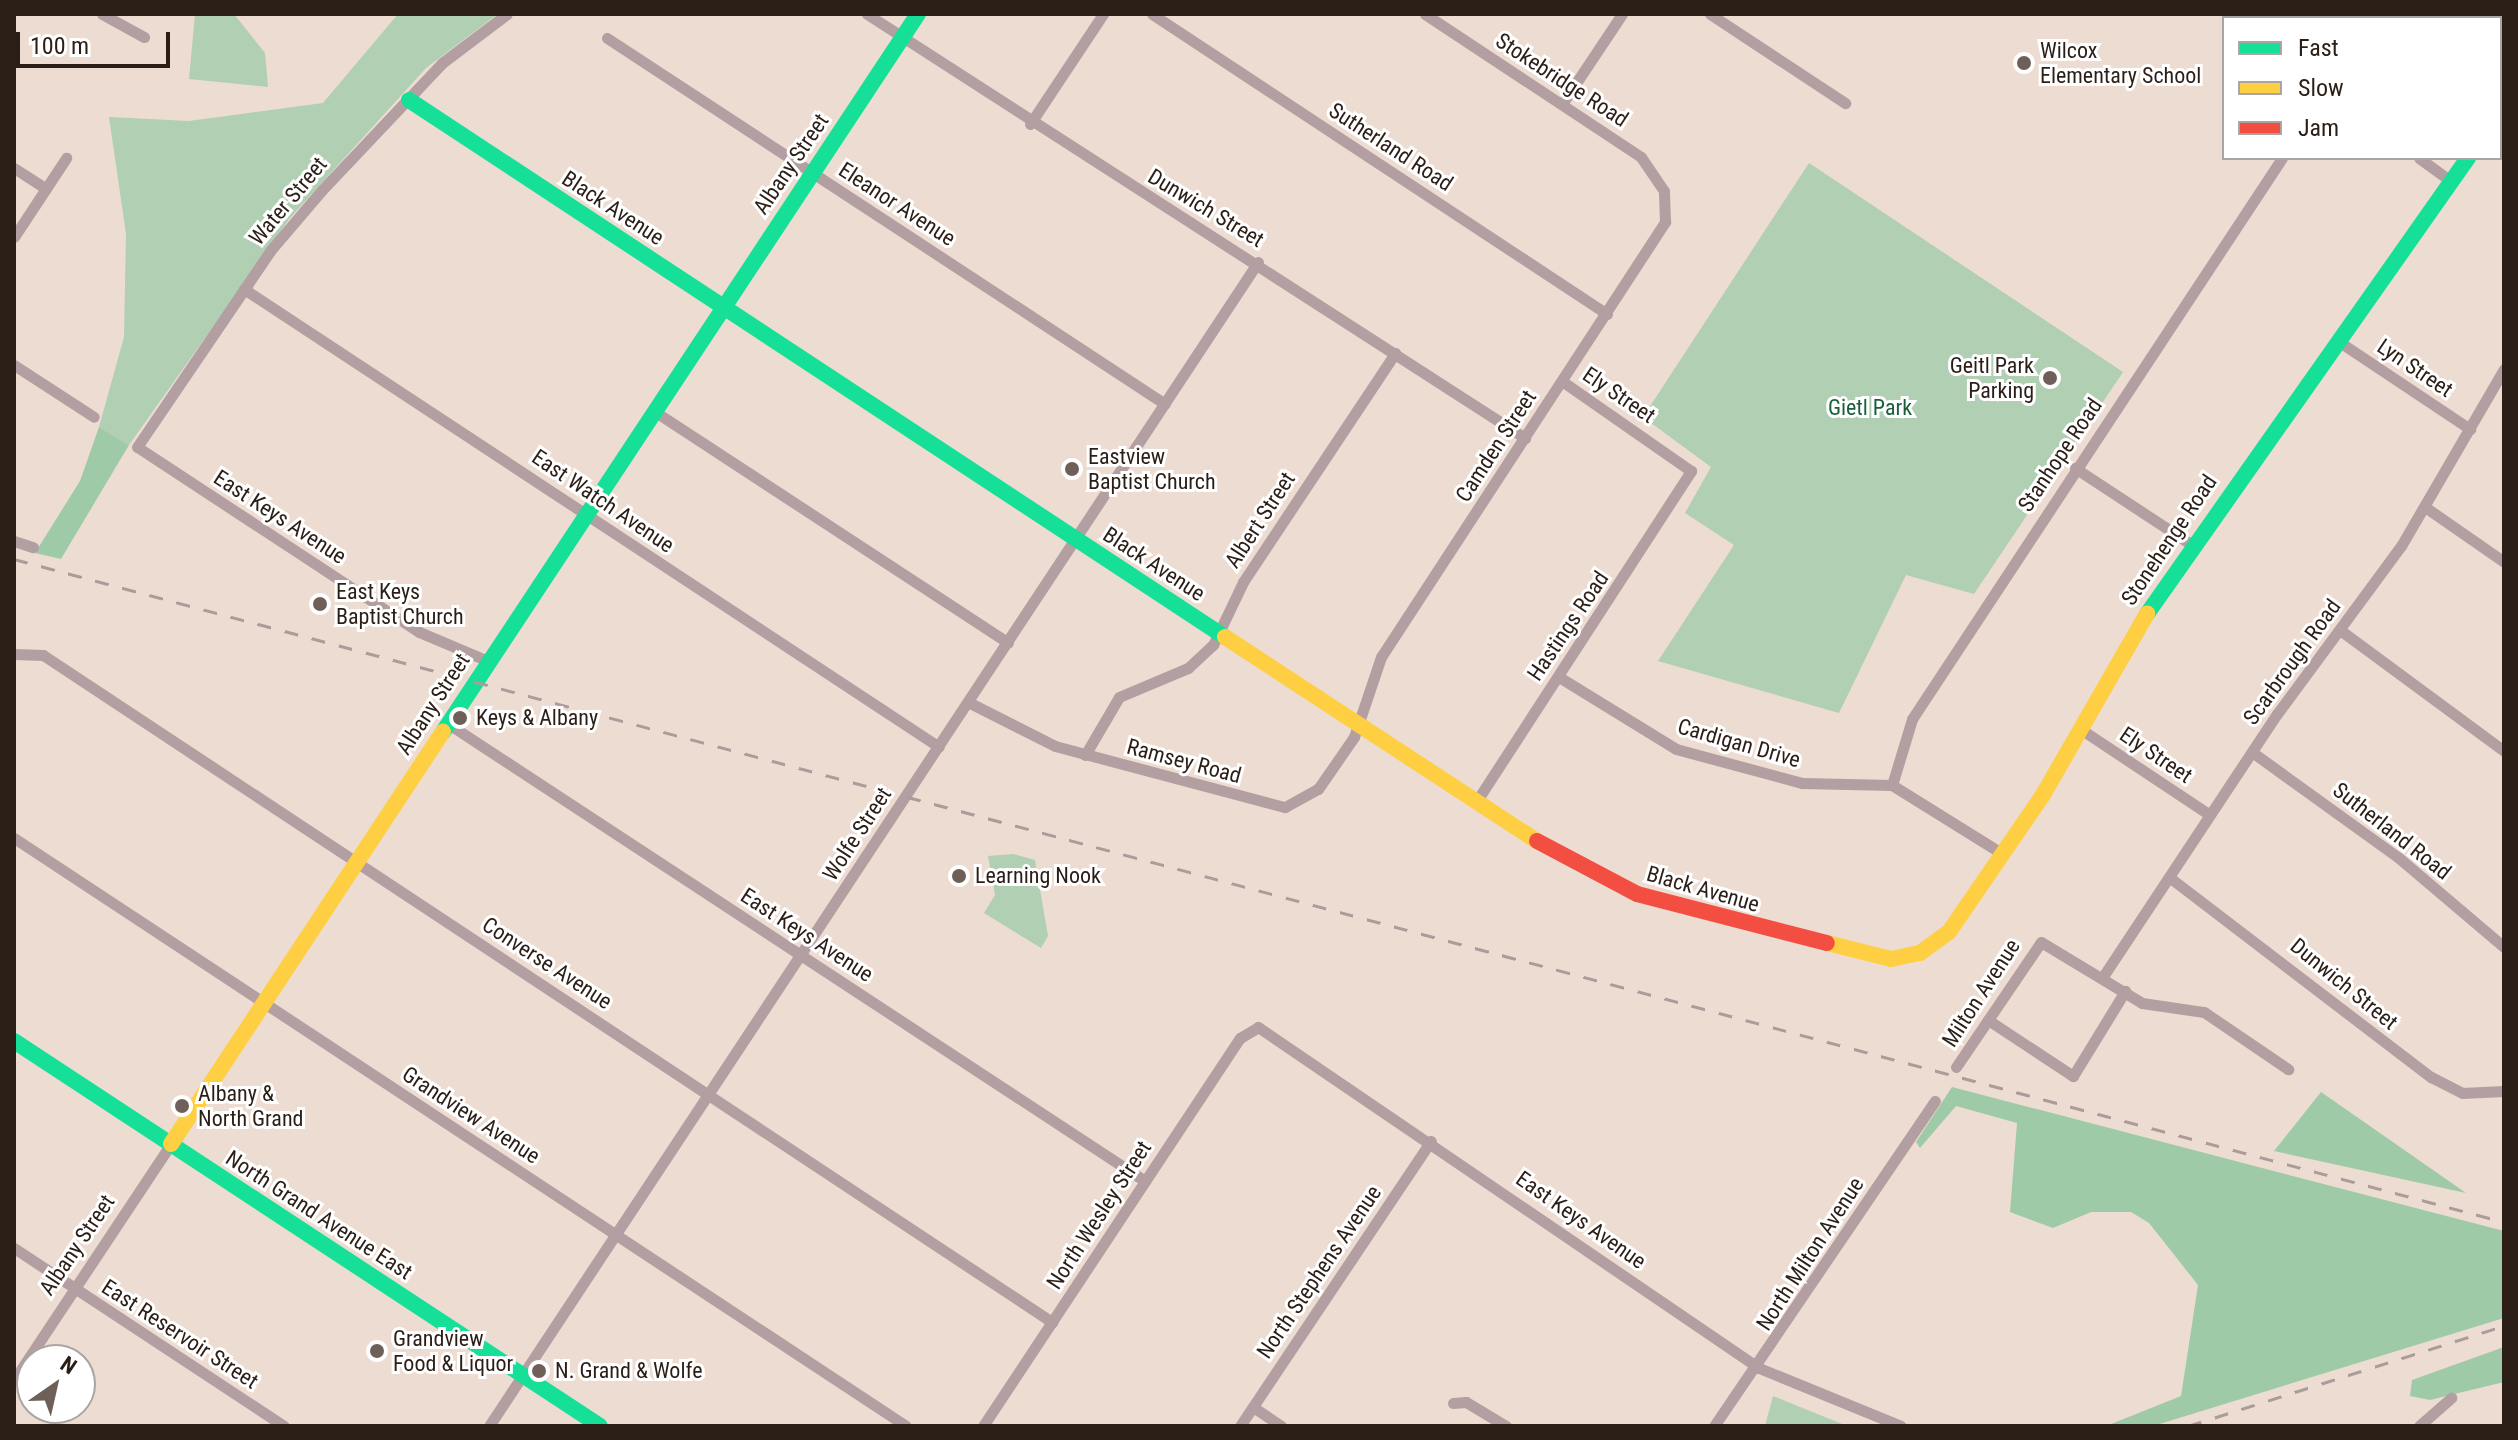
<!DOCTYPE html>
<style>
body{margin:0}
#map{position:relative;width:2518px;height:1440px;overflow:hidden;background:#eddcd1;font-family:"Roboto Condensed",sans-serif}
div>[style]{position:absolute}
.green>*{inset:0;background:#b0cfb3}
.forest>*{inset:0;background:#9fcaa8}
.street>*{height:11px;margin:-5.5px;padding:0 5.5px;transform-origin:5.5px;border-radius:5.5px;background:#b39ea1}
.fast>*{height:16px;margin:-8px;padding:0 8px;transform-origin:8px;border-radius:8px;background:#16e098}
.slow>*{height:16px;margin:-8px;padding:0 8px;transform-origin:8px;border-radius:8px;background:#ffcf43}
.jam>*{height:16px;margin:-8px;padding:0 8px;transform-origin:8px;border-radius:8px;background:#f24e42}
.rail>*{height:3px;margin-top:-1.5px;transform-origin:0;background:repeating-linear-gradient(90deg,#ab9b9a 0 14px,transparent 0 28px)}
.dots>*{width:22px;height:22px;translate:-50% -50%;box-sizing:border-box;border:4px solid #fff;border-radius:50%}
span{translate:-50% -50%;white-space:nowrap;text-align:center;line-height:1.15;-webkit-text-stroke:6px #fff;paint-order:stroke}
.poi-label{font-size:22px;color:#2a1e17}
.left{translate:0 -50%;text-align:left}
.right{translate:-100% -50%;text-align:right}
.street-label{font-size:22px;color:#2a1e17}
.park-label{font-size:22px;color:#1a5e3c}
.frame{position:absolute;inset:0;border:16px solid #2a1e17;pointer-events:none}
.legend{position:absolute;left:2222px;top:16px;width:280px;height:144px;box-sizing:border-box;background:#fff;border:2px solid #aaa5a2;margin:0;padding:10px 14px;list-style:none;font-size:24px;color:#2a1e17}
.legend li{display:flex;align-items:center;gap:16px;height:40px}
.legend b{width:40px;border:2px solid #aaa5a2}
.north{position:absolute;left:16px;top:1344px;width:80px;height:80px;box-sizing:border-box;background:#fff;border:2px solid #aaa5a2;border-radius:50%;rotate:34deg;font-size:22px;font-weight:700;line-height:32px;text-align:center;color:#2a1e17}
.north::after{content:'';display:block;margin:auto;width:28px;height:36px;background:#6e6058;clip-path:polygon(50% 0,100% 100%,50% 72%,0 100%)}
.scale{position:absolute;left:16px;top:32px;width:154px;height:36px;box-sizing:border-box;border:4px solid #2a1e17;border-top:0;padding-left:10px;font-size:24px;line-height:28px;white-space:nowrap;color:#2a1e17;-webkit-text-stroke:6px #fff;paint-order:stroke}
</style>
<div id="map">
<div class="green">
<div style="clip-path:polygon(195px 14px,234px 14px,265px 53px,268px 87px,189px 79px)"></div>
<div style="clip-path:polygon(398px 14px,498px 14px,426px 68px,290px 218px,129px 445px,99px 427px,124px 337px,126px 234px,109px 117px,189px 121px,323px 103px)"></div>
<div style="clip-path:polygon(1809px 163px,2123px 372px,1974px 594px,1906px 575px,1839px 713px,1658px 661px,1734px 545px,1685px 513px,1711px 467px,1643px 417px)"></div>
<div style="clip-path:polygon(1013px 854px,1035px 860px,1048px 936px,1041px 948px,984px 913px,995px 895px,988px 856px)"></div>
<div style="clip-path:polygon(1773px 1396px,1847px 1426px,1765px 1426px)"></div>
</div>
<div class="forest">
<div style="clip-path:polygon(99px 427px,129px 445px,61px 559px,35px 553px,80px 481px)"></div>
<div style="clip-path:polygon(1952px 1087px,2504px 1231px,2504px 1318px,2153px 1426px,2106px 1426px,2181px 1396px,2198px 1285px,2149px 1223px,2131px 1212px,2091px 1212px,2053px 1228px,2010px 1212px,2017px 1123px,1956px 1106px,1920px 1148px,1916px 1142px)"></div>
<div style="clip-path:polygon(2321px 1092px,2466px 1193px,2274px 1151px)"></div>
<div style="clip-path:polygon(2504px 1347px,2504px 1382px,2430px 1400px,2410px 1396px,2412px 1380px)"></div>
</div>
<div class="street">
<div style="left:102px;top:14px;width:48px;rotate:28.7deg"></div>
<div style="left:867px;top:14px;width:783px;rotate:32.8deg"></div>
<div style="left:1152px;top:14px;width:545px;rotate:33.4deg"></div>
<div style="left:1710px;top:14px;width:162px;rotate:33.4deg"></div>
<div style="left:2238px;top:14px;width:7px;rotate:34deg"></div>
<div style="left:2487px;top:14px;width:6px;rotate:39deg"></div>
<div style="left:2500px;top:24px;width:4px;rotate:27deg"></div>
<div style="left:607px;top:38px;width:667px;rotate:33.26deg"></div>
<div style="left:1562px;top:104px;width:108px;rotate:-56.3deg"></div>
<div style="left:2500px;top:111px;width:7px;rotate:-56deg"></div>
<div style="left:1030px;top:124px;width:132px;rotate:-56.4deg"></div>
<div style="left:2419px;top:158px;width:41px;rotate:36deg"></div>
<div style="left:14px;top:168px;width:38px;rotate:33deg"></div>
<div style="left:14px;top:237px;width:95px;rotate:-56.6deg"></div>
<div style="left:244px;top:289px;width:832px;rotate:33.38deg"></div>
<div style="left:2338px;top:341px;width:159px;rotate:33.7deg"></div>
<div style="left:14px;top:365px;width:95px;rotate:33deg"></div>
<div style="left:654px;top:411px;width:423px;rotate:33.2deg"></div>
<div style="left:2075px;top:468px;width:140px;rotate:33.3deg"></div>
<div style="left:2425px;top:507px;width:96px;rotate:34.8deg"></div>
<div style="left:14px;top:541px;width:20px;rotate:18deg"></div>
<div style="left:2340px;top:630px;width:204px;rotate:36.4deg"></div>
<div style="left:14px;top:654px;width:29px;rotate:2deg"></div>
<div style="left:43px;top:655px;width:1210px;rotate:33.47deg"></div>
<div style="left:488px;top:661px;width:75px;rotate:-157.2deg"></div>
<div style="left:419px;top:632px;width:337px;rotate:-146.7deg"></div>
<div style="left:137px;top:447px;width:237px;rotate:-55.8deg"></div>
<div style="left:270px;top:251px;width:80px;rotate:-49.6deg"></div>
<div style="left:322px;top:190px;width:175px;rotate:-46.6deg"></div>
<div style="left:442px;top:63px;width:81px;rotate:-37deg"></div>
<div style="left:1559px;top:677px;width:137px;rotate:31.6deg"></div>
<div style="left:1676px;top:749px;width:131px;rotate:15.1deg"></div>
<div style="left:1802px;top:783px;width:90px;rotate:1.3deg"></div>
<div style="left:1892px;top:785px;width:131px;rotate:31.9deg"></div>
<div style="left:970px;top:703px;width:95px;rotate:26.8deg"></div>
<div style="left:1055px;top:746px;width:238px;rotate:14.9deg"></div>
<div style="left:1285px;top:807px;width:38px;rotate:-29deg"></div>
<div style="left:1318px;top:789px;width:63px;rotate:-55.3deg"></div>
<div style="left:1354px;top:737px;width:84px;rotate:-71.4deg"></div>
<div style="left:1381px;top:657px;width:520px;rotate:-56.86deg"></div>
<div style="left:1665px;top:222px;width:31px;rotate:-92deg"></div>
<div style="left:1664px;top:191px;width:41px;rotate:-124.1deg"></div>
<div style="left:1641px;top:157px;width:259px;rotate:-146.5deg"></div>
<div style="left:447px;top:723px;width:835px;rotate:33.27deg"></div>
<div style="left:2079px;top:728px;width:157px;rotate:33.6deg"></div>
<div style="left:2252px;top:752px;width:181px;rotate:35.8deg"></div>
<div style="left:2399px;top:858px;width:138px;rotate:40.3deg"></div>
<div style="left:1085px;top:755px;width:67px;rotate:-59.6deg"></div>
<div style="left:1119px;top:697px;width:75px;rotate:-22.8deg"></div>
<div style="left:1188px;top:668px;width:34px;rotate:-43deg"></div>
<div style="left:1213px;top:645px;width:70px;rotate:-64.5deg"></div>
<div style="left:1243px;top:582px;width:275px;rotate:-56.4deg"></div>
<div style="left:1892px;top:785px;width:69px;rotate:-73.1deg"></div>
<div style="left:1912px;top:719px;width:672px;rotate:-56.59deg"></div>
<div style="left:1476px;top:802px;width:395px;rotate:-57deg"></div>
<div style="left:1691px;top:471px;width:157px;rotate:-145.1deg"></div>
<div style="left:14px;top:838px;width:1068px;rotate:33.39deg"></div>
<div style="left:2169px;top:877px;width:330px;rotate:37.4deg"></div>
<div style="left:2431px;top:1077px;width:35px;rotate:27deg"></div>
<div style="left:2462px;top:1093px;width:42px;rotate:-2.7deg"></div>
<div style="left:2104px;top:975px;width:313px;rotate:-56.5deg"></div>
<div style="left:2277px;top:714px;width:209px;rotate:-53.6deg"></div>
<div style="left:2401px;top:546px;width:205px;rotate:-59.8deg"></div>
<div style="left:1988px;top:1020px;width:102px;rotate:33.4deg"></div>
<div style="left:2073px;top:1076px;width:100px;rotate:-58.5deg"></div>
<div style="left:1956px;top:1067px;width:151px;rotate:-55.8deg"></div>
<div style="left:2041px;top:942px;width:118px;rotate:31.1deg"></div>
<div style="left:2142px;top:1003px;width:63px;rotate:8.3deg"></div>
<div style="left:2204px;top:1012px;width:102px;rotate:34.2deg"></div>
<div style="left:14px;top:1248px;width:323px;rotate:33.4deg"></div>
<div style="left:14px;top:1380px;width:283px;rotate:-56.4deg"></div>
<div style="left:1453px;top:1403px;width:13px;rotate:-4deg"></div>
<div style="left:1466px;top:1402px;width:47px;rotate:31deg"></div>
<div style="left:1253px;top:1407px;width:34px;rotate:34deg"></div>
<div style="left:489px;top:1426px;width:1395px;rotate:-56.55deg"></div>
<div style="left:983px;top:1426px;width:465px;rotate:-56.5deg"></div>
<div style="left:1240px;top:1038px;width:21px;rotate:-31deg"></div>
<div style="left:1258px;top:1027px;width:606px;rotate:34.24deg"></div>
<div style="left:1759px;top:1368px;width:153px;rotate:22.2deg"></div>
<div style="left:1240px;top:1426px;width:343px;rotate:-56.2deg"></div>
<div style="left:1714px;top:1426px;width:393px;rotate:-55.8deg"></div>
<div style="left:2419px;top:1426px;width:43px;rotate:-41.2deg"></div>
</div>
<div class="fast">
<div style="left:409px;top:100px;width:977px;rotate:33.35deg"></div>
<div style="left:2147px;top:614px;width:558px;rotate:-54.86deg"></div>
<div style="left:443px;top:732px;width:861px;rotate:-56.51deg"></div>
<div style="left:14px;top:1041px;width:701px;rotate:33.3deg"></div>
</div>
<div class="slow">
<div style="left:1225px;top:637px;width:373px;rotate:33.2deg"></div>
<div style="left:1827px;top:943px;width:66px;rotate:14deg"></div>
<div style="left:1891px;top:959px;width:30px;rotate:-12deg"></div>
<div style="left:1920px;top:953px;width:36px;rotate:-36deg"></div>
<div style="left:1949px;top:932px;width:168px;rotate:-55.6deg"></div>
<div style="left:2044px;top:793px;width:207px;rotate:-60.1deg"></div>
<div style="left:171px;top:1144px;width:494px;rotate:-56.6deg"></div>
</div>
<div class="jam">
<div style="left:1537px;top:841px;width:113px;rotate:27.9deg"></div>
<div style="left:1637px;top:894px;width:196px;rotate:14.5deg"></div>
</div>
<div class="rail">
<div style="left:14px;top:559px;width:2577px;rotate:14.91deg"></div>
<div style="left:2188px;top:1426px;width:331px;rotate:-17.6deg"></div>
</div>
<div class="dots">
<div style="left:2024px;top:63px;background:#6e6058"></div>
<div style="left:2050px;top:378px;background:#6e6058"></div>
<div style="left:1072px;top:469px;background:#6e6058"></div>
<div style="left:320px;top:604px;background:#6e6058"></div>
<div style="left:460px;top:718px;background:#6e6058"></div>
<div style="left:959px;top:876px;background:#6e6058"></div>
<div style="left:182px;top:1106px;background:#6e6058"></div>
<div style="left:377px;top:1351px;background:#6e6058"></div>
<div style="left:539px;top:1371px;background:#6e6058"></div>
</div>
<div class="poi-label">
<span class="left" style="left:2040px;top:63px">Wilcox<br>Elementary School</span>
<span class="right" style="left:2034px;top:378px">Geitl Park<br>Parking</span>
<span class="left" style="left:1088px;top:469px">Eastview<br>Baptist Church</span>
<span class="left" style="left:336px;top:604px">East Keys<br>Baptist Church</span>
<span class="left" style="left:476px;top:718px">Keys &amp; Albany</span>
<span class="left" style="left:975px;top:876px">Learning Nook</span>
<span class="left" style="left:198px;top:1106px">Albany &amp;<br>North Grand</span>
<span class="left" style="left:393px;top:1351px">Grandview<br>Food &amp; Liquor</span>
<span class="left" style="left:555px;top:1371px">N. Grand &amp; Wolfe</span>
</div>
<div class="street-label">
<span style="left:1562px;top:80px;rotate:33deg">Stokebridge Road</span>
<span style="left:1391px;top:147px;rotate:33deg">Sutherland Road</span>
<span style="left:791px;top:164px;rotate:-56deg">Albany Street</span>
<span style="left:288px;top:201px;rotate:-50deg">Water Street</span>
<span style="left:897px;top:204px;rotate:33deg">Eleanor Avenue</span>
<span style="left:613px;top:208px;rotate:33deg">Black Avenue</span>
<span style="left:1206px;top:208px;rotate:31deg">Dunwich Street</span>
<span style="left:2415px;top:368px;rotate:34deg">Lyn Street</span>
<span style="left:1619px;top:395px;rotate:34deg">Ely Street</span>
<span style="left:1496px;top:446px;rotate:-57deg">Camden Street</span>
<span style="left:2060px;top:455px;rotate:-56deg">Stanhope Road</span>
<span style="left:603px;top:501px;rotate:34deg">East Watch Avenue</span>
<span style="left:280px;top:517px;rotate:33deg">East Keys Avenue</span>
<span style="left:1260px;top:520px;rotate:-57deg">Albert Street</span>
<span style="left:2169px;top:540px;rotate:-56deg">Stonehenge Road</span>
<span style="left:1154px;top:564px;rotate:33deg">Black Avenue</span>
<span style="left:1568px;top:626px;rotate:-56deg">Hastings Road</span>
<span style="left:2292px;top:662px;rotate:-54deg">Scarbrough Road</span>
<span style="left:433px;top:704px;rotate:-57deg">Albany Street</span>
<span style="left:1739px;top:743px;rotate:16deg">Cardigan Drive</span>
<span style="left:2156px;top:755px;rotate:34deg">Ely Street</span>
<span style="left:1184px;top:761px;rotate:15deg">Ramsey Road</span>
<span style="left:2392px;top:831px;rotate:38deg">Sutherland Road</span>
<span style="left:857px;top:834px;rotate:-57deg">Wolfe Street</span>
<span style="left:1703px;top:889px;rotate:16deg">Black Avenue</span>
<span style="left:807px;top:935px;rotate:33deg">East Keys Avenue</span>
<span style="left:547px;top:963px;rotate:33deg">Converse Avenue</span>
<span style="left:2344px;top:984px;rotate:39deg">Dunwich Street</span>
<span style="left:1981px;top:993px;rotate:-57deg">Milton Avenue</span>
<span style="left:471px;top:1115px;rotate:33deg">Grandview Avenue</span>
<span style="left:319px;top:1215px;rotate:33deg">North Grand Avenue East</span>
<span style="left:1099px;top:1215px;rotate:-57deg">North Wesley Street</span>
<span style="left:1581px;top:1220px;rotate:35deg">East Keys Avenue</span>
<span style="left:77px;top:1245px;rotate:-56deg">Albany Street</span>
<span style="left:1810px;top:1254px;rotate:-57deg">North Milton Avenue</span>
<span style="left:1319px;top:1272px;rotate:-56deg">North Stephens Avenue</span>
<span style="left:180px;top:1334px;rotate:33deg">East Reservoir Street</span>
</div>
<div class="park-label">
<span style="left:1870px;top:408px">Gietl Park</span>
</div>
<div class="frame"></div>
<ul class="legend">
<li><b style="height:10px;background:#16e098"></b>Fast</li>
<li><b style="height:10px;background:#ffcf43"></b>Slow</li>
<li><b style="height:10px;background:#f24e42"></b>Jam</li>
</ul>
<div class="north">N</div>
<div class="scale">100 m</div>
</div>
